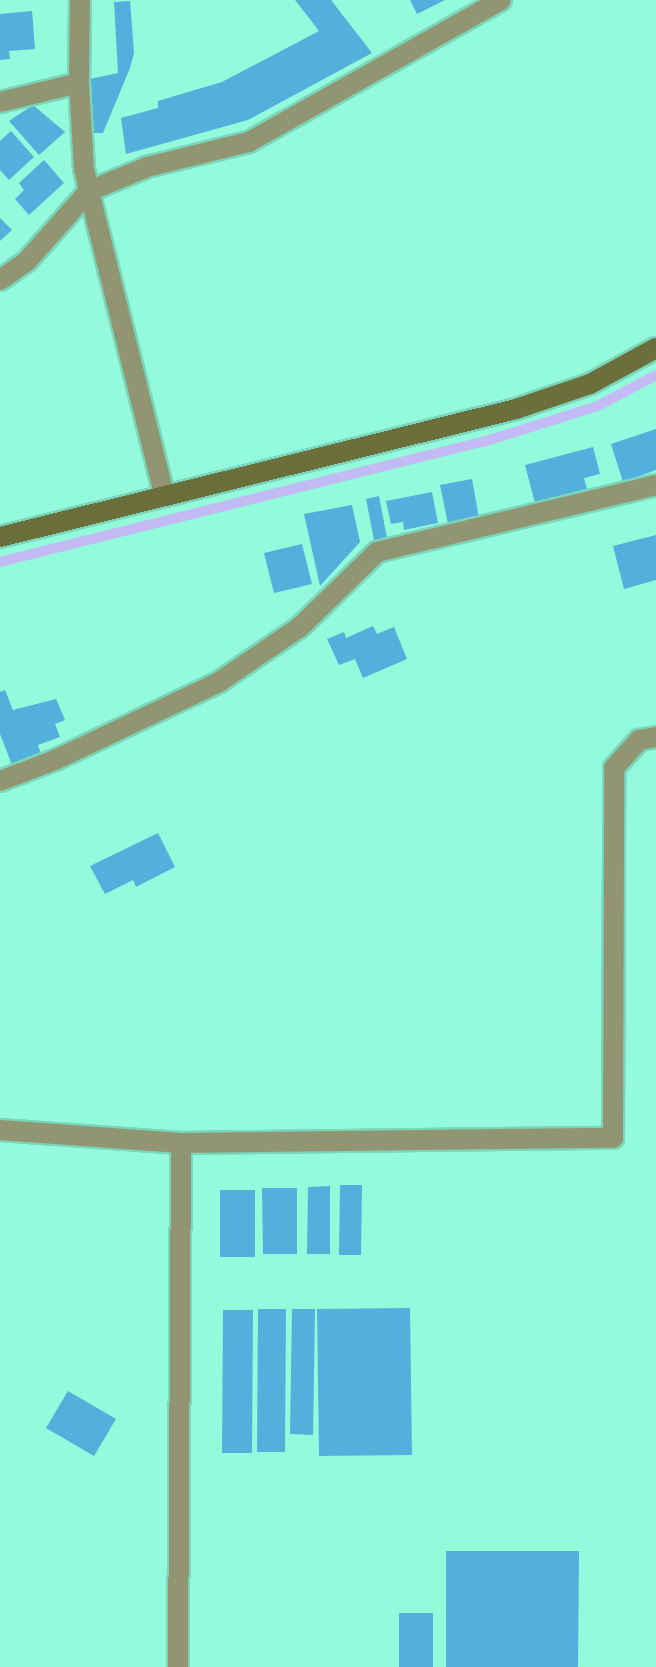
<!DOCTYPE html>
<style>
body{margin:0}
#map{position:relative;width:656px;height:1667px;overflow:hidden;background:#93fbdb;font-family:"Fira Sans Condensed",sans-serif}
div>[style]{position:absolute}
.stream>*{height:10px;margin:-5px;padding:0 5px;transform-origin:5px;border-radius:5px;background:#c4bbf6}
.building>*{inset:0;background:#53afdb}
.roads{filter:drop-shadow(2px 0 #79d6ba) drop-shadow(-2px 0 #79d6ba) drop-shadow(0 2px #79d6ba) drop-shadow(0 -2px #79d6ba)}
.lane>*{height:20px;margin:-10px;padding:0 10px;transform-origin:10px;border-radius:10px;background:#929572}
.street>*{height:20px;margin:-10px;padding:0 10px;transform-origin:10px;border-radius:10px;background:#929572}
.secondary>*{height:20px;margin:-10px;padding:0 10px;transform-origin:10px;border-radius:10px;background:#6b6f3b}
span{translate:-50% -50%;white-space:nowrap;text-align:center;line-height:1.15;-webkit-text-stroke:8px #d4faed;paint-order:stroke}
</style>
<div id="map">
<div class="stream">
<div style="left:0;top:562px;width:498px;rotate:-14deg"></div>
<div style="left:483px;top:442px;width:121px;rotate:-17.4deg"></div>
<div style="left:598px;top:406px;width:66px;rotate:-28.1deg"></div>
</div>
<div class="building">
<div style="clip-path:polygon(295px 0,331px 0,372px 53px,248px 120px,126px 154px,121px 118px,158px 108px,158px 101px,222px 82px,319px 31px)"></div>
<div style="clip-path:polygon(410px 0,445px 0,417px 14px)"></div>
<div style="clip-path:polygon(130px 1px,134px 53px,130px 68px,103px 133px,92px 133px,90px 79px,118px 73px,114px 2px)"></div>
<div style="clip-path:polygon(32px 11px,35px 49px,9px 51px,10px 59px,0 60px,0 14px)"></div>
<div style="clip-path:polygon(33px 105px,65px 132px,39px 155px,9px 121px)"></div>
<div style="clip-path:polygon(11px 131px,34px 157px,9px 180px,0 170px,0 141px)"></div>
<div style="clip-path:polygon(44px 160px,64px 183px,29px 215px,15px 199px,24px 190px,19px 183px)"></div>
<div style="clip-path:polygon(0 218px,12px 230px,0 241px)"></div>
<div style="clip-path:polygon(656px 429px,656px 470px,623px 482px,611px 444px)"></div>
<div style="clip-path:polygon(593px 447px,600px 474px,584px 478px,587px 489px,535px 503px,525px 465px)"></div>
<div style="clip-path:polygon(472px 479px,479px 518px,448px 524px,440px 485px)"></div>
<div style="clip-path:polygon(432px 492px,438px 523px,404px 530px,403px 522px,391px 524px,386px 501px)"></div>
<div style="clip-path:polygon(379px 496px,387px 538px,374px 540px,366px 499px)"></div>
<div style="clip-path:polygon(352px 505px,360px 542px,320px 586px,304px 514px)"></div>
<div style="clip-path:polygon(656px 535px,656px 580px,624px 589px,613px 546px)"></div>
<div style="clip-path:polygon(302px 544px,312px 584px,274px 593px,264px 553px)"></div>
<div style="clip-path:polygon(373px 626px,377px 634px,394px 627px,407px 659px,363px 678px,355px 659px,339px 665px,327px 639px,344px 632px,346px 638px)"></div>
<div style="clip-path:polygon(5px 690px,13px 710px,56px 699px,65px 720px,55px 724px,60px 737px,38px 745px,41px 754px,12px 765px,0 734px,0 692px)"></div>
<div style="clip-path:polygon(158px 833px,175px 867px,136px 887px,133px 880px,105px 894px,90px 866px)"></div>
<div style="clip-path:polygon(340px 1185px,362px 1185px,361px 1255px,339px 1255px)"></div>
<div style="clip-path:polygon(330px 1186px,330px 1254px,307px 1254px,308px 1187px)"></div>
<div style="clip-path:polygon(262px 1188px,297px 1188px,297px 1254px,263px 1254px)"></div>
<div style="clip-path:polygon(220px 1190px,255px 1190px,255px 1257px,220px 1257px)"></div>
<div style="clip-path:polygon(410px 1308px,412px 1455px,319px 1456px,317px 1309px)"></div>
<div style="clip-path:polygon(258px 1309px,286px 1309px,285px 1452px,257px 1452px)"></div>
<div style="clip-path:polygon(292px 1309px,315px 1309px,313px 1435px,290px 1434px)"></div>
<div style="clip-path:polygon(223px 1310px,253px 1310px,252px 1453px,222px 1453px)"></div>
<div style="clip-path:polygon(68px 1391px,116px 1419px,94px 1456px,46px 1428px)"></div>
<div style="clip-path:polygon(446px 1551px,579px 1551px,578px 1667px,446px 1667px)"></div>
<div style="clip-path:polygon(399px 1613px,433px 1613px,433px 1667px,399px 1667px)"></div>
</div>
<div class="roads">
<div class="lane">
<div style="left:80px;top:0;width:83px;rotate:90.7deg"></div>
<div style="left:79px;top:83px;width:86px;rotate:86.7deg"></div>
<div style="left:84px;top:169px;width:23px;rotate:77deg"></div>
<div style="left:0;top:102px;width:81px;rotate:-13.5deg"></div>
<div style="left:0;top:781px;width:59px;rotate:-20.9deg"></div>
<div style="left:55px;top:760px;width:182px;rotate:-25.4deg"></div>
<div style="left:219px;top:682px;width:98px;rotate:-34.2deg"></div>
<div style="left:300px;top:627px;width:107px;rotate:-44.2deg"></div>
<div style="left:377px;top:552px;width:287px;rotate:-13.5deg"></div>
</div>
<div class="street">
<div style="left:89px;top:191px;width:313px;rotate:76.1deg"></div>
<div style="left:0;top:280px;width:33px;rotate:-35deg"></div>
<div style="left:27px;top:261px;width:94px;rotate:-48.5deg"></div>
<div style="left:89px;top:191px;width:63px;rotate:-22.5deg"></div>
<div style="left:147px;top:167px;width:105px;rotate:-13.8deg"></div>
<div style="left:249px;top:142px;width:289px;rotate:-29.4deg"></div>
<div style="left:0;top:1130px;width:181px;rotate:4.1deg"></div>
<div style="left:181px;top:1143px;width:432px;rotate:-0.7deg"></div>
<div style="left:613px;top:1138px;width:370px;rotate:-89.8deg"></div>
<div style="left:614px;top:768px;width:38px;rotate:-48deg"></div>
<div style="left:639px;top:740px;width:17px;rotate:-10deg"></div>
<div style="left:178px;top:1667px;width:524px;rotate:-89.67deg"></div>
</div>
<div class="secondary">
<div style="left:0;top:537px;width:532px;rotate:-13.93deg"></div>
<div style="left:516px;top:409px;width:78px;rotate:-18.7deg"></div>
<div style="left:590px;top:384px;width:75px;rotate:-28.6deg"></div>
</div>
</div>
</div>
